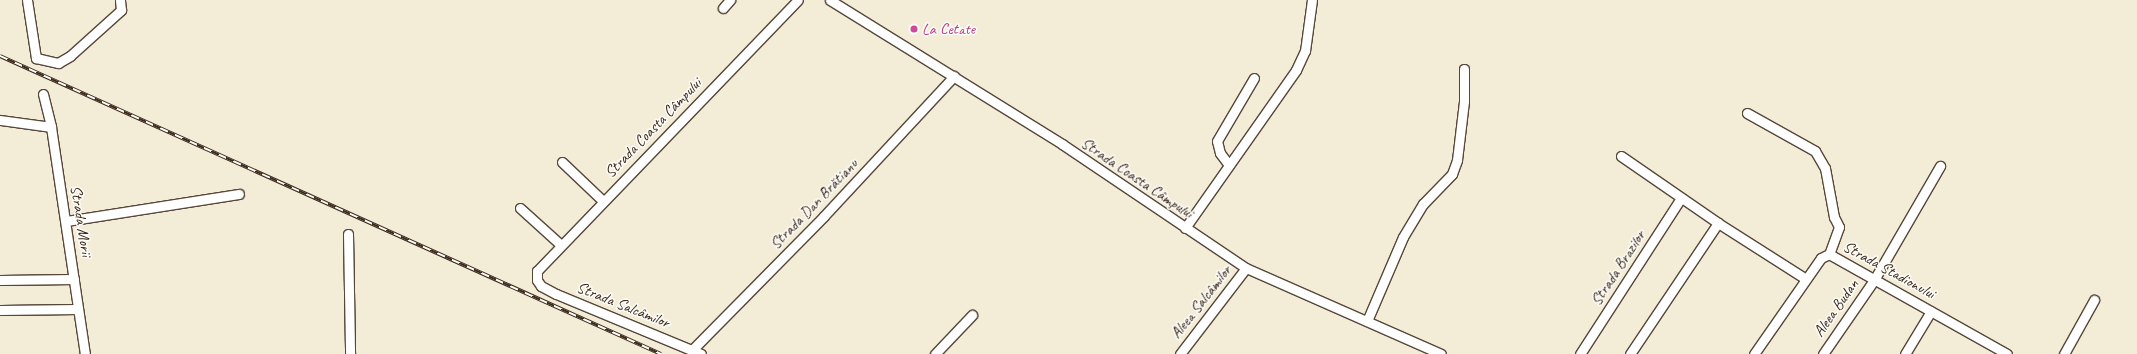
<!DOCTYPE html>
<meta charset="utf-8">
<style>
body{margin:0}
#map{position:relative;width:2137px;height:354px;overflow:hidden;background:#f3edd8;font-family:Caveat,sans-serif}
div>[style]{position:absolute}
.roads{filter:drop-shadow(1px 0 #57473a) drop-shadow(-1px 0 #57473a) drop-shadow(0 1px #57473a) drop-shadow(0 -1px #57473a)}
.minor>*{height:9px;margin:-4.5px;padding:0 4.5px;transform-origin:4.5px;border-radius:4.5px;background:#fff}
.rail>*{height:4px;margin-top:-2px;transform-origin:0;background:repeating-linear-gradient(90deg,#fdfcf7 0 8px,#3b2a1e 0 16px);box-sizing:border-box;border-block:1px solid #3b2a1e}
.dots>*{width:11px;height:11px;translate:-50% -50%;box-sizing:border-box;border:2px solid #fdfcf7;border-radius:50%}
span{translate:-50% -50%;white-space:nowrap;text-align:center;line-height:1.15;-webkit-text-stroke:3px #fdfcf7;paint-order:stroke}
.hotel-label{font-size:16px;color:#b23c85}
.left{translate:0 -50%;text-align:left}
.street-label{font-size:16px;color:#3b2a1e}
</style>
<div id="map">
<div class="roads">
<div class="minor">
<div style="left:27px;top:0;width:59px;rotate:81.2deg"></div>
<div style="left:36px;top:58px;width:23px;rotate:13deg"></div>
<div style="left:58px;top:63px;width:14px;rotate:-30deg"></div>
<div style="left:70px;top:56px;width:69px;rotate:-42deg"></div>
<div style="left:121px;top:10px;width:10px;rotate:-96deg"></div>
<div style="left:830px;top:0;width:273px;rotate:31.8deg"></div>
<div style="left:1062px;top:144px;width:222px;rotate:34deg"></div>
<div style="left:1246px;top:268px;width:213px;rotate:23.8deg"></div>
<div style="left:723px;top:8px;width:11px;rotate:-49deg"></div>
<div style="left:43px;top:94px;width:34px;rotate:76deg"></div>
<div style="left:51px;top:127px;width:230px;rotate:81.5deg"></div>
<div style="left:1747px;top:113px;width:78px;rotate:29.2deg"></div>
<div style="left:1815px;top:151px;width:20px;rotate:60deg"></div>
<div style="left:1825px;top:168px;width:50px;rotate:79.6deg"></div>
<div style="left:1834px;top:217px;width:11px;rotate:63deg"></div>
<div style="left:1839px;top:227px;width:29px;rotate:110deg"></div>
<div style="left:0;top:120px;width:51px;rotate:7.8deg"></div>
<div style="left:1621px;top:156px;width:118px;rotate:34.6deg"></div>
<div style="left:562px;top:162px;width:57px;rotate:43.6deg"></div>
<div style="left:1229px;top:165px;width:15px;rotate:-127deg"></div>
<div style="left:1220px;top:153px;width:12px;rotate:-104deg"></div>
<div style="left:1217px;top:141px;width:73px;rotate:-59.6deg"></div>
<div style="left:520px;top:208px;width:55px;rotate:42.1deg"></div>
<div style="left:66px;top:221px;width:175px;rotate:-8.9deg"></div>
<div style="left:1185px;top:228px;width:193px;rotate:-54.9deg"></div>
<div style="left:1296px;top:70px;width:21px;rotate:-65deg"></div>
<div style="left:1305px;top:51px;width:51px;rotate:-82.2deg"></div>
<div style="left:348px;top:234px;width:120px;rotate:89deg"></div>
<div style="left:0;top:280px;width:74px;rotate:-0.8deg"></div>
<div style="left:0;top:310px;width:78px;rotate:-0.7deg"></div>
<div style="left:1367px;top:321px;width:91px;rotate:-66.8deg"></div>
<div style="left:1403px;top:237px;width:39px;rotate:-59deg"></div>
<div style="left:1423px;top:204px;width:42px;rotate:-46deg"></div>
<div style="left:1452px;top:174px;width:15px;rotate:-70deg"></div>
<div style="left:1457px;top:160px;width:59px;rotate:-83.2deg"></div>
<div style="left:1464px;top:101px;width:32px;rotate:-90deg"></div>
<div style="left:692px;top:350px;width:188px;rotate:-45.4deg"></div>
<div style="left:824px;top:216px;width:191px;rotate:-47.1deg"></div>
<div style="left:701px;top:354px;width:157px;rotate:-157.5deg"></div>
<div style="left:556px;top:294px;width:17px;rotate:-152deg"></div>
<div style="left:541px;top:286px;width:7px;rotate:-124deg"></div>
<div style="left:537px;top:280px;width:9px;rotate:-90deg"></div>
<div style="left:537px;top:271px;width:376px;rotate:-46.1deg"></div>
<div style="left:935px;top:354px;width:54px;rotate:-46.5deg"></div>
<div style="left:1180px;top:354px;width:108px;rotate:-52.5deg"></div>
<div style="left:1580px;top:354px;width:186px;rotate:-57.1deg"></div>
<div style="left:1630px;top:354px;width:158px;rotate:-56.1deg"></div>
<div style="left:1718px;top:223px;width:104px;rotate:32.5deg"></div>
<div style="left:1754px;top:354px;width:117px;rotate:-55.1deg"></div>
<div style="left:1821px;top:258px;width:9px;rotate:-27deg"></div>
<div style="left:1829px;top:254px;width:204px;rotate:29.3deg"></div>
<div style="left:1823px;top:354px;width:90px;rotate:-55.4deg"></div>
<div style="left:1874px;top:280px;width:132px;rotate:-59.9deg"></div>
<div style="left:1905px;top:354px;width:50px;rotate:-58.8deg"></div>
<div style="left:2064px;top:354px;width:62px;rotate:-60.9deg"></div>
</div>
</div>
<div class="rail">
<div style="left:0;top:56px;width:725px;rotate:24.27deg"></div>
</div>
<div class="dots">
<div style="left:914px;top:29px;background:#d1479c"></div>
</div>
<div class="hotel-label">
<span class="left" style="left:922px;top:29px">La Cetate</span>
</div>
<div class="street-label">
<span style="left:653px;top:128px;rotate:-46deg">Strada Coasta Câmpului</span>
<span style="left:1137px;top:178px;rotate:34deg">Strada Coasta Câmpului</span>
<span style="left:814px;top:204px;rotate:-46deg">Strada Dan Brătianu</span>
<span style="left:81px;top:221px;rotate:81deg">Strada Morii</span>
<span style="left:1618px;top:268px;rotate:-57deg">Strada Brazilor</span>
<span style="left:1889px;top:270px;rotate:29deg">Strada Stadionului</span>
<span style="left:1201px;top:302px;rotate:-52deg">Aleea Salcâmilor</span>
<span style="left:623px;top:305px;rotate:22deg">Strada Salcâmilor</span>
<span style="left:1836px;top:308px;rotate:-55deg">Aleea Budan</span>
</div>
</div>
